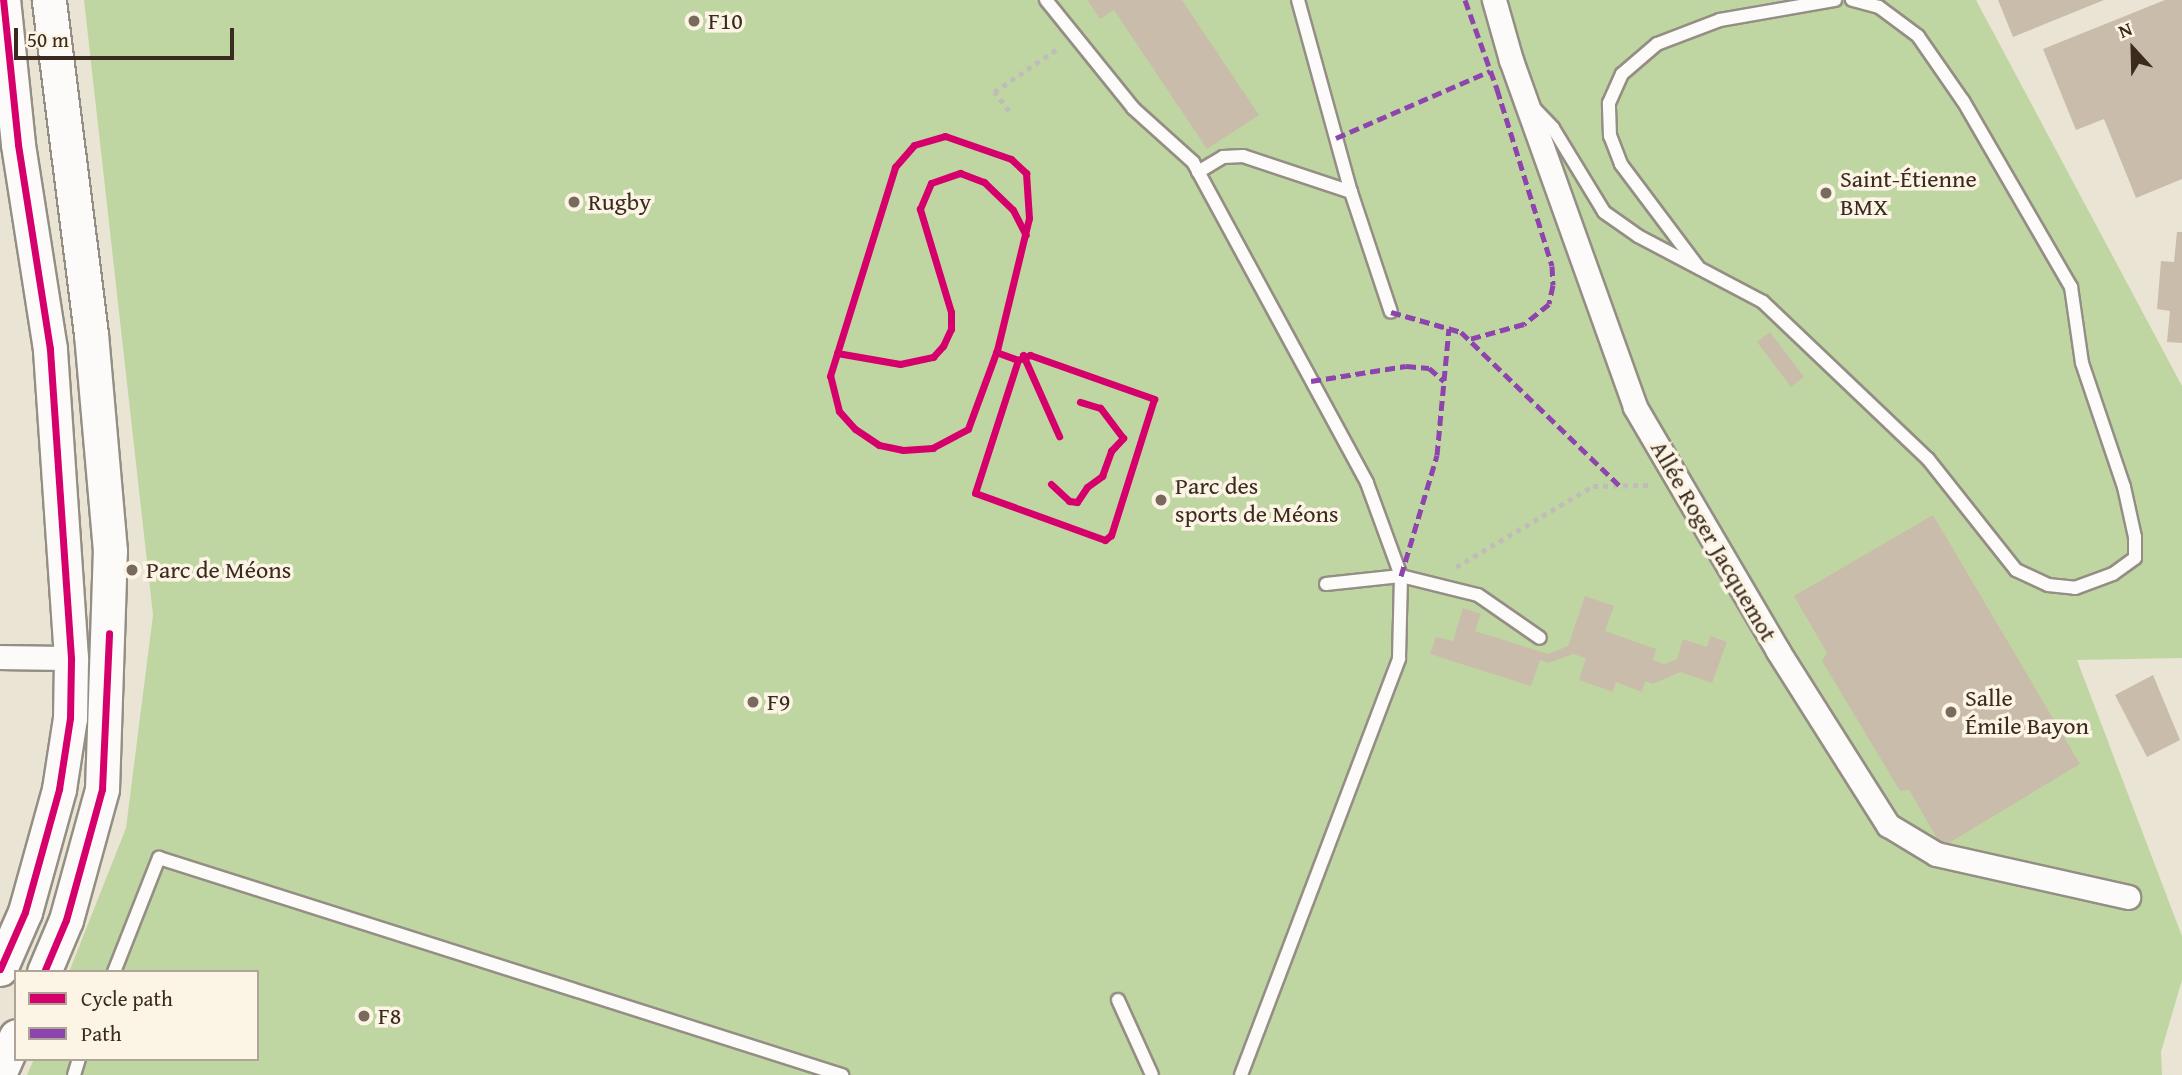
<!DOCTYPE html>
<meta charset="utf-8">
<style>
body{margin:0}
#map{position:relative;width:2182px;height:1075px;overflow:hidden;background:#eae4d4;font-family:"Gentium Book Plus",serif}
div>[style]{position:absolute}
.green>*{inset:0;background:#c0d6a2}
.building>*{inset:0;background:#cabcaa}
.path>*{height:4.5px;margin-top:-2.25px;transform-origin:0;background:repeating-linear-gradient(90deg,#c0bcb8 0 5px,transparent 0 10px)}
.roads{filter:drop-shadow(2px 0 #948e84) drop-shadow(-2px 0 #948e84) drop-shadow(0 2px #948e84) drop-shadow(0 -2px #948e84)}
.lane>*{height:12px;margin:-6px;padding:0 6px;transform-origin:6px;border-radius:6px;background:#fcfbf9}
.street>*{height:23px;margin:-11.5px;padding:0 11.5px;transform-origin:11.5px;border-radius:11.5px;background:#fcfbf9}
.secondary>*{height:33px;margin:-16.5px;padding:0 16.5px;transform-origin:16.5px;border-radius:16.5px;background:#fcfbf9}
.quiet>*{height:5px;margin-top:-2.5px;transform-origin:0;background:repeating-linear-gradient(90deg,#8e44ad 0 10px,transparent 0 15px)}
.cycleway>*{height:7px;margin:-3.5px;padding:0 3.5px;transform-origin:3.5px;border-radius:3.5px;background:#d6006c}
.dots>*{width:19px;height:19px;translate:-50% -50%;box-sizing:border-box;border:4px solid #fcf5e5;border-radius:50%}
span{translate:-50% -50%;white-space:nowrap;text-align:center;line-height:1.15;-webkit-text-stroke:7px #fcf5e5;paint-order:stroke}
.poi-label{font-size:24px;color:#3b2a1e}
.left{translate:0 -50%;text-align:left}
.street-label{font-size:24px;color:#3b2a1e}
.legend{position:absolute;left:14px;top:970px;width:245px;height:91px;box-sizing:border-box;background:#fcf5e5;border:2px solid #afa495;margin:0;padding:9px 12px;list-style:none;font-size:21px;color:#3b2a1e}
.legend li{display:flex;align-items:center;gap:14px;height:35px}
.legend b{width:35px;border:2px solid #afa495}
.north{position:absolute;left:2098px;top:14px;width:70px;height:70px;-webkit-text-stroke:5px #fcf5e5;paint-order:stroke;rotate:338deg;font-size:19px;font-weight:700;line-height:28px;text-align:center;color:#3b2a1e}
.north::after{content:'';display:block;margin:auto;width:24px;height:32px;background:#3b2a1e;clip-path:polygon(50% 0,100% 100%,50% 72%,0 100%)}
.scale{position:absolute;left:14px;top:28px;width:220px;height:32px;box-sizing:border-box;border:4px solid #3b2a1e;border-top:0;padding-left:9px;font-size:21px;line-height:24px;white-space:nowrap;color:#3b2a1e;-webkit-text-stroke:5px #fcf5e5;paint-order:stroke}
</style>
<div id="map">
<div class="green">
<div style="clip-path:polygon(84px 0,1976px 0,2182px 386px,2182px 658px,2077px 660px,2182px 936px,2182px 980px,2161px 1052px,2162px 1075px,27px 1075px,34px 1059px,257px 1059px,257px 972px,69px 972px,126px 828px,153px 615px)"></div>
</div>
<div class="building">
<div style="clip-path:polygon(1087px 0,1182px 0,1259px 115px,1207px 149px,1114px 10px,1100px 19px)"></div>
<div style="clip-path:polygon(1998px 0,2104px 0,2013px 37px)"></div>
<div style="clip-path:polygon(2165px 0,2182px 0,2182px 179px,2136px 198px,2104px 119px,2076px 130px,2043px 49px)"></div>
<div style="clip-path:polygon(2177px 232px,2182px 232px,2182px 343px,2167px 342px,2170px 311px,2157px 309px,2161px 261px,2174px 262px)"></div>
<div style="clip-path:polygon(1770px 332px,1804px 377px,1791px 387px,1757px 342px)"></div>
<div style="clip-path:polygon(1933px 515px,2080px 764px,1942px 847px,1909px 790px,1900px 791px,1822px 661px,1827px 653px,1794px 596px)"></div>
<div style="clip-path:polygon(1585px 596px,1614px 606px,1605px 631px,1656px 649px,1653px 660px,1664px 664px,1677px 659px,1683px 639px,1707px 647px,1710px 636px,1727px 642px,1712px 683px,1680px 672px,1653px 684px,1645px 681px,1642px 692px,1616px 682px,1613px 692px,1579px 680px,1586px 658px,1573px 654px,1549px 663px,1540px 660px,1531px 686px,1430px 654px,1436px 637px,1453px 641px,1463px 608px,1481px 614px,1475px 631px,1548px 654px,1568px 646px)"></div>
<div style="clip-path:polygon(2153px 675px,2180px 740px,2147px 757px,2115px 695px)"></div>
</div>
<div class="path">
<div style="left:1009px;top:111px;width:24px;rotate:-128deg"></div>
<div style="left:994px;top:92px;width:80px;rotate:-34.3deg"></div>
<div style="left:1456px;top:567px;width:159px;rotate:-30.6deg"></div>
<div style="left:1593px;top:486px;width:59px;rotate:-1deg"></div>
</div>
<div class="roads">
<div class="lane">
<div style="left:1046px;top:0;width:139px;rotate:51.1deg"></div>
<div style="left:1133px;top:108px;width:81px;rotate:42deg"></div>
<div style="left:1193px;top:162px;width:365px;rotate:61.5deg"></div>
<div style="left:1367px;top:483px;width:99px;rotate:69.9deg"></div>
<div style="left:1401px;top:576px;width:83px;rotate:91.4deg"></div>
<div style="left:1399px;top:659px;width:445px;rotate:110.8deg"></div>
<div style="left:1298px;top:0;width:199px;rotate:74.6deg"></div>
<div style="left:1533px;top:107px;width:29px;rotate:46deg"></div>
<div style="left:1553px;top:128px;width:98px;rotate:58.7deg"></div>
<div style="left:1604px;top:212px;width:42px;rotate:35.2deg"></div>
<div style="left:1638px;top:236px;width:141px;rotate:27.8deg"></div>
<div style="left:1763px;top:302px;width:228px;rotate:43.6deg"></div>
<div style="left:1928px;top:459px;width:142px;rotate:51.6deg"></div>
<div style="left:2016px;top:570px;width:35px;rotate:25deg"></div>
<div style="left:2048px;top:585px;width:27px;rotate:6deg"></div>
<div style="left:2075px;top:588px;width:40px;rotate:-20.2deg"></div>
<div style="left:2113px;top:574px;width:27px;rotate:-36deg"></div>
<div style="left:2135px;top:558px;width:21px;rotate:-90deg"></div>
<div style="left:2135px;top:537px;width:51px;rotate:-102.4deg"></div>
<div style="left:2124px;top:487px;width:131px;rotate:-108.7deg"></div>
<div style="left:2082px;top:363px;width:77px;rotate:-98.2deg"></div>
<div style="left:2071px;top:287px;width:215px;rotate:-120.1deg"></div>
<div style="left:1963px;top:101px;width:79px;rotate:-124.7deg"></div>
<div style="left:1918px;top:36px;width:49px;rotate:-143.4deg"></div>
<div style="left:1879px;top:7px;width:28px;rotate:-165deg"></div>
<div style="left:1198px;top:172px;width:29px;rotate:-31deg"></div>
<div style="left:1223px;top:157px;width:20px;rotate:-3deg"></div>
<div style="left:1243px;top:156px;width:114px;rotate:18.4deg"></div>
<div style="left:1351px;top:192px;width:126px;rotate:71.6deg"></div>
<div style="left:1699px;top:268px;width:130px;rotate:-126.9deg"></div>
<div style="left:1621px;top:164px;width:30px;rotate:-111deg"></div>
<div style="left:1610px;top:136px;width:33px;rotate:-92deg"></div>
<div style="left:1609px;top:103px;width:32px;rotate:-66deg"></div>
<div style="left:1622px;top:74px;width:46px;rotate:-40.6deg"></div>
<div style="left:1657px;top:44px;width:67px;rotate:-20.9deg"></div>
<div style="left:1720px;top:20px;width:117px;rotate:-9.9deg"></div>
<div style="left:1326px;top:584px;width:75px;rotate:-6.1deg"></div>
<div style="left:1401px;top:576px;width:79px;rotate:13.9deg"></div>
<div style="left:1478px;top:595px;width:75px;rotate:34.7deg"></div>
<div style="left:114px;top:972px;width:123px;rotate:-68.5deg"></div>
<div style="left:159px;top:858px;width:717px;rotate:17.63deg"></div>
<div style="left:1118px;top:1000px;width:82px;rotate:65.6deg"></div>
<div style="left:74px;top:1075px;width:17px;rotate:-73deg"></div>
</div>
<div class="street">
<div style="left:1494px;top:0;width:62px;rotate:74.2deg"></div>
<div style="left:1511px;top:60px;width:368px;rotate:70.3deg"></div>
<div style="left:1635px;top:407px;width:283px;rotate:59.6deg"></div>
<div style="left:1778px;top:651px;width:206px;rotate:57.7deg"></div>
<div style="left:1888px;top:825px;width:56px;rotate:31.1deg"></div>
<div style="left:1936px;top:854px;width:197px;rotate:12.6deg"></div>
<div style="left:0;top:657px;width:71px;rotate:0.8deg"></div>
</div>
<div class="secondary">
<div style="left:0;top:969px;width:62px;rotate:-66.3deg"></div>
<div style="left:25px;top:912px;width:128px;rotate:-74.5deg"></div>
<div style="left:59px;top:789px;width:72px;rotate:-81.2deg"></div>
<div style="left:70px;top:718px;width:60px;rotate:-89deg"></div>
<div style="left:71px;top:658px;width:310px;rotate:-93.9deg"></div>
<div style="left:50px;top:349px;width:207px;rotate:-98.9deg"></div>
<div style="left:18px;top:144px;width:145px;rotate:-95.9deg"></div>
<div style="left:44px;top:972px;width:56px;rotate:-67.1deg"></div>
<div style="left:66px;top:920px;width:136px;rotate:-74.6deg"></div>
<div style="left:102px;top:789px;width:238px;rotate:-88.1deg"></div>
<div style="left:110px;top:551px;width:218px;rotate:-95deg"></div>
<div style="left:91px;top:334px;width:337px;rotate:-97.2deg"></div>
<div style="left:0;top:1072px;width:39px;rotate:-66deg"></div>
</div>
</div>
<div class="quiet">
<div style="left:1465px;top:0;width:95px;rotate:70.2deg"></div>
<div style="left:1497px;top:89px;width:185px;rotate:72.7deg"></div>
<div style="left:1552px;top:266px;width:19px;rotate:87deg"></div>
<div style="left:1553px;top:285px;width:19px;rotate:102deg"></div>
<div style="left:1549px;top:304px;width:32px;rotate:141deg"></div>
<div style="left:1524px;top:324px;width:57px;rotate:164.7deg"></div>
<div style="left:1336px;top:138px;width:168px;rotate:-23.5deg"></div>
<div style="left:1391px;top:312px;width:73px;rotate:15.9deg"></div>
<div style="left:1461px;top:332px;width:221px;rotate:44.1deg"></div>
<div style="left:1311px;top:381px;width:96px;rotate:-9deg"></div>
<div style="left:1406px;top:366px;width:23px;rotate:5deg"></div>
<div style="left:1429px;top:368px;width:20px;rotate:41deg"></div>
<div style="left:1401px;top:576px;width:126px;rotate:-73.4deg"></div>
<div style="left:1437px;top:455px;width:127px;rotate:-84.6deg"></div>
</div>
<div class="cycleway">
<div style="left:945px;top:136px;width:70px;rotate:19.2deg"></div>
<div style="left:1011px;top:159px;width:21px;rotate:43deg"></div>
<div style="left:1026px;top:173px;width:45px;rotate:86.2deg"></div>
<div style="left:1029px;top:218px;width:136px;rotate:103.6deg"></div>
<div style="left:997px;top:350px;width:84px;rotate:110.2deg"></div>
<div style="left:968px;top:429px;width:40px;rotate:152deg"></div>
<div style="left:933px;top:448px;width:30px;rotate:176deg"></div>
<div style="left:903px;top:450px;width:25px;rotate:-168deg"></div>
<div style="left:879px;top:445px;width:29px;rotate:-146deg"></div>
<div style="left:855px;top:429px;width:24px;rotate:-132deg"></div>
<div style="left:839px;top:411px;width:36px;rotate:-104deg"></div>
<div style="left:830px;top:376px;width:219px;rotate:-72.7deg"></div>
<div style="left:895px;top:167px;width:29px;rotate:-49deg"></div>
<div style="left:914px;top:145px;width:32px;rotate:-16deg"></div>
<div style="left:996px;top:352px;width:23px;rotate:20deg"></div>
<div style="left:1018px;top:360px;width:13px;rotate:-23deg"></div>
<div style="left:1030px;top:355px;width:132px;rotate:19.5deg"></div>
<div style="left:1154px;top:399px;width:143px;rotate:107.5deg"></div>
<div style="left:1111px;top:535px;width:8px;rotate:140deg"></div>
<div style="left:1105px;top:540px;width:138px;rotate:-160.1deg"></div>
<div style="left:975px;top:493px;width:140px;rotate:-72.1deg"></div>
<div style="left:837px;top:353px;width:64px;rotate:9.9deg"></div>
<div style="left:900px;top:364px;width:34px;rotate:-12deg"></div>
<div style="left:933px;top:357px;width:15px;rotate:-48deg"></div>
<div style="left:943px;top:346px;width:19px;rotate:-65deg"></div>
<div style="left:951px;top:329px;width:17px;rotate:-90deg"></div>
<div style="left:951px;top:312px;width:108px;rotate:-106.8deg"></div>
<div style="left:920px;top:209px;width:28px;rotate:-67deg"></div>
<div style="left:931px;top:183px;width:31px;rotate:-19deg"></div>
<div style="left:960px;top:173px;width:26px;rotate:21deg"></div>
<div style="left:984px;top:182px;width:40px;rotate:44deg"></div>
<div style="left:1013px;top:210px;width:28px;rotate:63deg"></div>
<div style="left:1023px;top:355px;width:89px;rotate:66deg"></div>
<div style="left:1051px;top:484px;width:25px;rotate:43deg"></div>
<div style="left:1069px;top:501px;width:8px;rotate:7deg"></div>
<div style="left:1077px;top:502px;width:18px;rotate:-56deg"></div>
<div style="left:1087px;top:487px;width:19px;rotate:-36deg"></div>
<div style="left:1102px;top:476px;width:27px;rotate:-70deg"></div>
<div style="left:1111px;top:451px;width:18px;rotate:-47deg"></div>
<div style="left:1123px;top:438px;width:38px;rotate:-127deg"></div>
<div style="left:1100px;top:408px;width:21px;rotate:-163deg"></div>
<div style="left:0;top:969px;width:62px;rotate:-66.3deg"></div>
<div style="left:25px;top:912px;width:128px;rotate:-74.5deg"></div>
<div style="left:59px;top:789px;width:72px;rotate:-81.2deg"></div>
<div style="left:70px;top:718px;width:60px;rotate:-89deg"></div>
<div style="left:71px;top:658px;width:310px;rotate:-93.9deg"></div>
<div style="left:50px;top:349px;width:207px;rotate:-98.9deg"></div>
<div style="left:18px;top:144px;width:145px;rotate:-95.9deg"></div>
<div style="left:44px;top:972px;width:56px;rotate:-67.1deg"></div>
<div style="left:66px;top:920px;width:136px;rotate:-74.6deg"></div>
<div style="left:102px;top:789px;width:156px;rotate:-87.4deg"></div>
</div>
<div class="dots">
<div style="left:694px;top:21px;background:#786b5e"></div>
<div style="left:1826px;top:193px;background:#786b5e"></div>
<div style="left:574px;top:202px;background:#786b5e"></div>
<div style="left:1161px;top:500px;background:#786b5e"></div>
<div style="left:132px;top:570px;background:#786b5e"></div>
<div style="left:753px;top:702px;background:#786b5e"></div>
<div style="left:1951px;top:712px;background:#786b5e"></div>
<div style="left:364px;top:1016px;background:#786b5e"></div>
</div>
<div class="poi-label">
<span class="left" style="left:708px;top:21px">F10</span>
<span class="left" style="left:1840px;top:193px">Saint-Étienne<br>BMX</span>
<span class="left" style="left:588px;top:202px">Rugby</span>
<span class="left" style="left:1175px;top:500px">Parc des<br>sports de Méons</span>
<span class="left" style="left:146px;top:570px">Parc de Méons</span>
<span class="left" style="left:1965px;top:712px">Salle<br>Émile Bayon</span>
<span class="left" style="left:767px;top:702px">F9</span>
<span class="left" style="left:378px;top:1016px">F8</span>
</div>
<div class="street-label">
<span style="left:1714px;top:541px;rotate:60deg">Allée Roger Jacquemot</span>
</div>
<ul class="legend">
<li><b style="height:9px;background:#d6006c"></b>Cycle path</li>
<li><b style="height:9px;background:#8e44ad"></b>Path</li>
</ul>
<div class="north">N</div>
<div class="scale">50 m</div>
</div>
